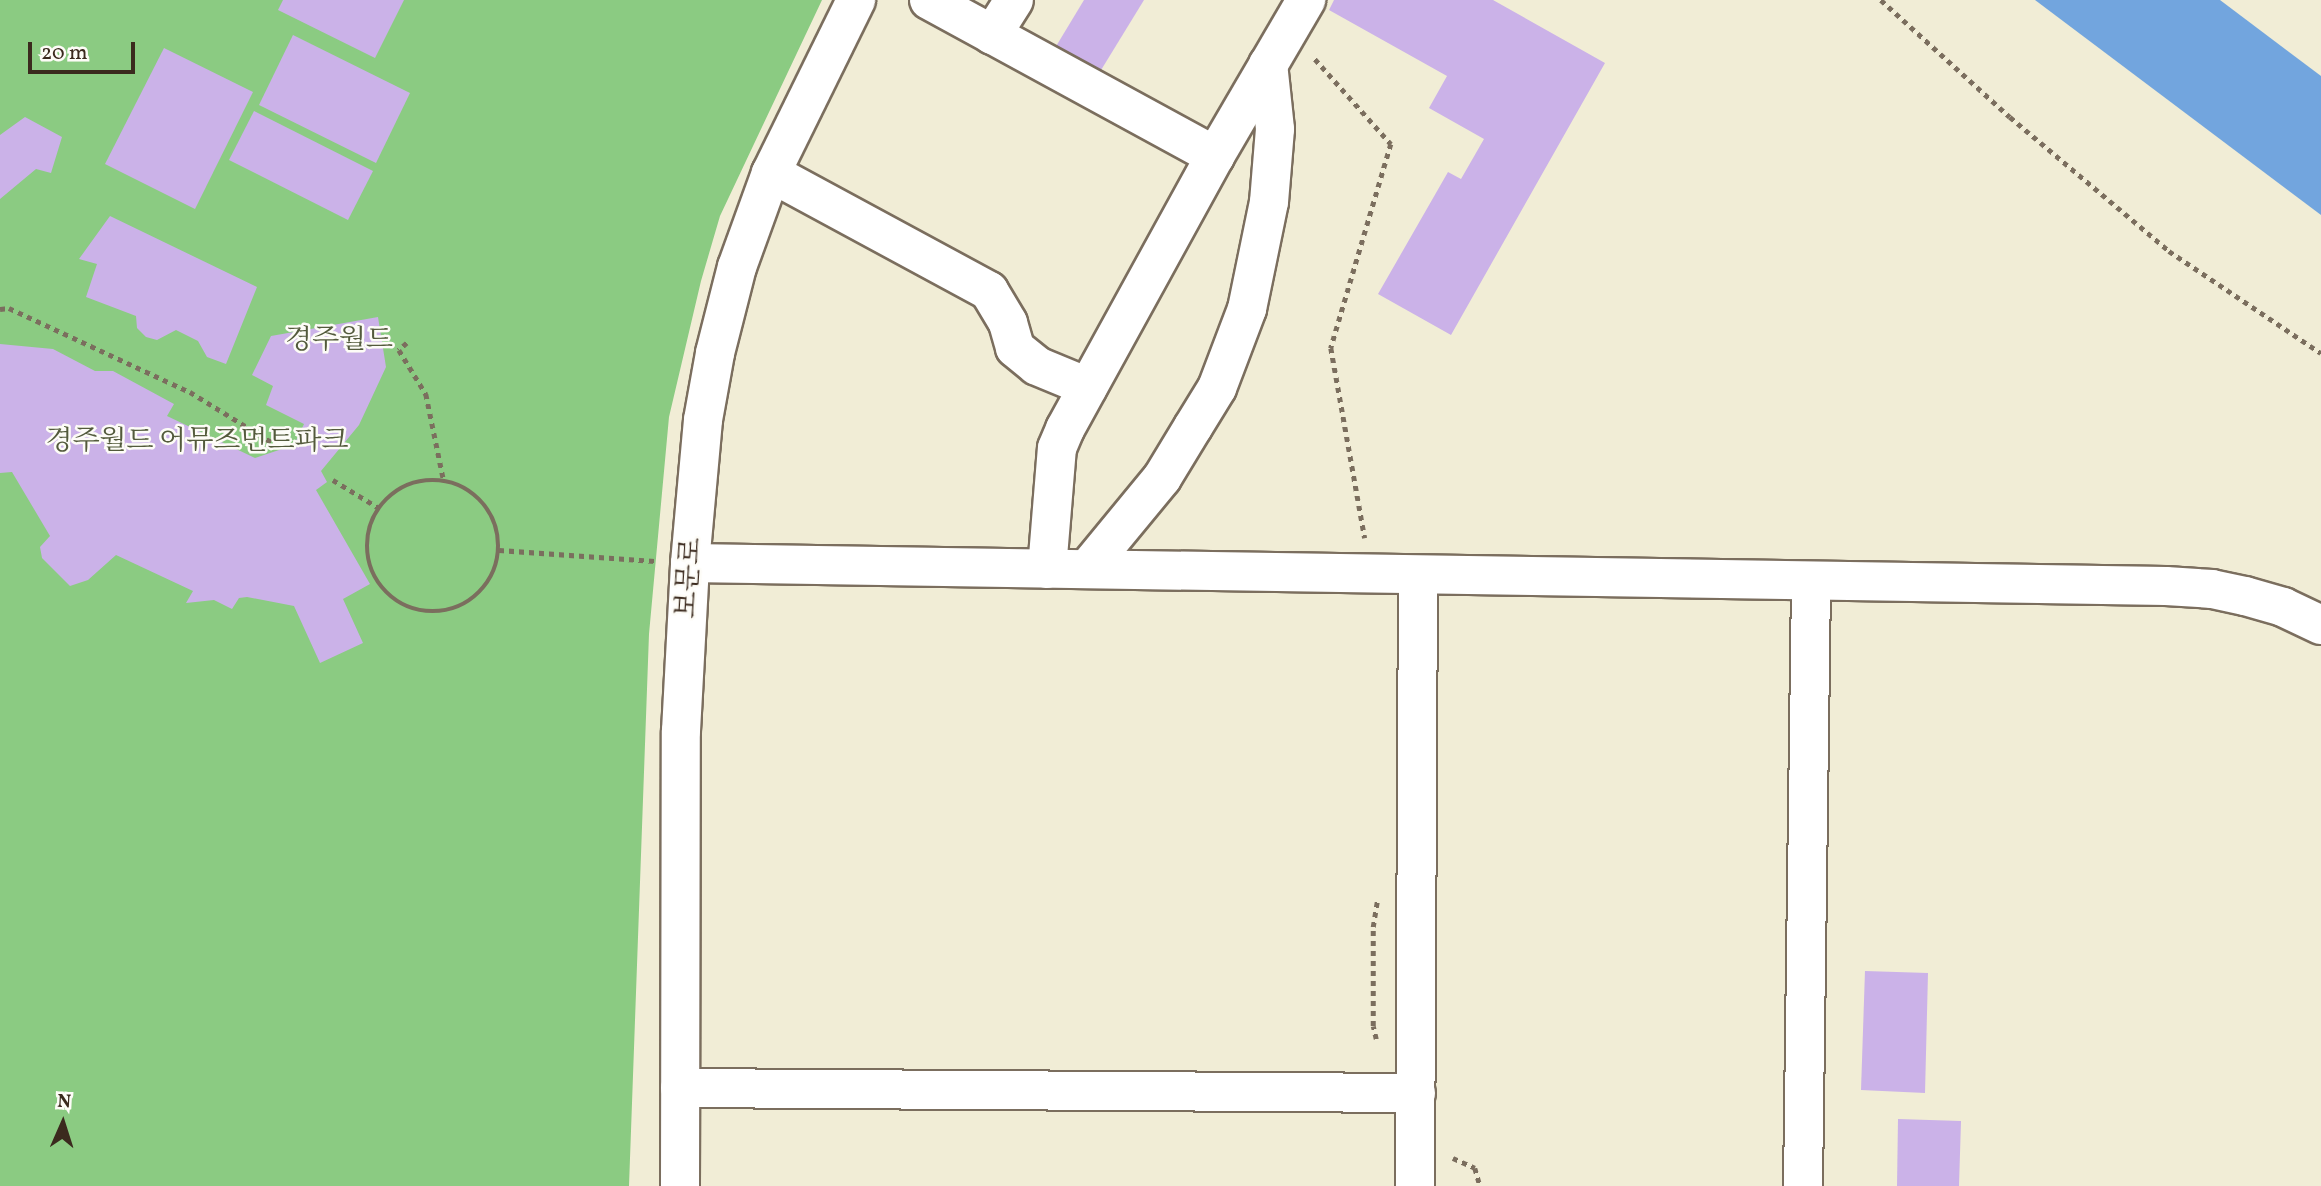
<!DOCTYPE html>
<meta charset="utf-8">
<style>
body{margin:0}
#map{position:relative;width:2321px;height:1186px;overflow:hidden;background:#f1edd6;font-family:Vollkorn,"Noto Serif KR",serif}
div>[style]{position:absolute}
.green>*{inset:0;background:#8bcb82}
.water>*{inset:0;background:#72a5de}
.building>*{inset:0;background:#cbb2e8}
.path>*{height:4.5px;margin-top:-2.25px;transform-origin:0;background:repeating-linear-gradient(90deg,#7b6e5e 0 5px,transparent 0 10px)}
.path>.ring{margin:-2.25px;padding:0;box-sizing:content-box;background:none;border:4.5px solid #7b6e5e;border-radius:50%}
.roads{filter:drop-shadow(2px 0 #7b6e5e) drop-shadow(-2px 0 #7b6e5e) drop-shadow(0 2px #7b6e5e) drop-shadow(0 -2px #7b6e5e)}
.minor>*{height:38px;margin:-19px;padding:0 19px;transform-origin:19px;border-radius:19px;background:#fff}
span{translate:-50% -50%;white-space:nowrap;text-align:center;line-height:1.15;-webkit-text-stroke:5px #fdfcf7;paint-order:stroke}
.park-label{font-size:28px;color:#535a3c}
.street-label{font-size:28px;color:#3b2a1e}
.north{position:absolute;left:28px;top:1088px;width:70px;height:70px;-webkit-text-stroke:5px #fdfcf7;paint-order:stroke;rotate:3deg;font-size:19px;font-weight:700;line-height:28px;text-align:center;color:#3b2a1e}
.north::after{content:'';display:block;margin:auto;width:24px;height:32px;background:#3b2a1e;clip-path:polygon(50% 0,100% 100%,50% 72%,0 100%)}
.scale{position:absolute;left:28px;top:42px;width:107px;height:32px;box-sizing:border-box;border:4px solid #3b2a1e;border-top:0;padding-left:9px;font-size:21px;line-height:24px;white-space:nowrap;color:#3b2a1e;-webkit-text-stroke:5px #fdfcf7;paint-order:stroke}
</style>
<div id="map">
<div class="green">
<div style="clip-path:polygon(0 0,822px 0,720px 216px,701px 281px,669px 417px,649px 634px,629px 1186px,0 1186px)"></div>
</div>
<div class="water">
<div style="clip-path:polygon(2035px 0,2220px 0,2321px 76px,2321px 215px)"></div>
</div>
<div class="building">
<div style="clip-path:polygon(283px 0,404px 0,375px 58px,278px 10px)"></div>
<div style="clip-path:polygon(1084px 0,1144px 0,1098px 75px,1055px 48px)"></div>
<div style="clip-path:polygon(1334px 0,1493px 0,1605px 63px,1451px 335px,1378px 294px,1448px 172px,1461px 179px,1484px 139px,1429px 108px,1447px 76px,1329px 10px)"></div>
<div style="clip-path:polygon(293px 35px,410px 93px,376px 163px,259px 105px)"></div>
<div style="clip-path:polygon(164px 48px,253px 92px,195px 209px,105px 164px)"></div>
<div style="clip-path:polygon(254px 111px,373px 171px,348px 220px,229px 160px)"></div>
<div style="clip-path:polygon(25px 117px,62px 137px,51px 173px,36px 169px,0 199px,0 135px)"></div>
<div style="clip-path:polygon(110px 216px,257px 287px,226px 364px,207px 357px,198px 341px,176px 330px,157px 340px,146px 337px,137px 328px,136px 316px,86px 297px,97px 264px,79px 259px)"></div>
<div style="clip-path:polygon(378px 317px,386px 367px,359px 425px,321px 471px,327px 482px,316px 490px,370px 584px,343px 599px,363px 643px,320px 663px,294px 606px,247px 597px,239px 598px,232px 609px,214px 600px,186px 603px,193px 591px,116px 555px,88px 580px,70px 586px,42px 558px,40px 547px,50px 536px,12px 472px,0 473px,0 344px,53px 349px,95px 371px,113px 371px,174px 404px,167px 416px,255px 458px,294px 445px,304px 424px,266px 405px,273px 386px,252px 375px,271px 336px)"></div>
<div style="clip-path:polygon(1865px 971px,1928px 973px,1925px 1093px,1861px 1090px)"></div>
<div style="clip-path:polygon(1898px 1119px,1961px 1121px,1959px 1186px,1897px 1186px)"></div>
</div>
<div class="path">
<div style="left:1881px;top:0;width:174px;rotate:42.2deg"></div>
<div style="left:2010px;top:117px;width:208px;rotate:40.1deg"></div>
<div style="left:2169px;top:251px;width:183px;rotate:33.9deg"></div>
<div style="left:1315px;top:59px;width:114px;rotate:48.2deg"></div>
<div style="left:1391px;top:144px;width:213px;rotate:106.4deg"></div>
<div style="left:1331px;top:348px;width:193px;rotate:79.9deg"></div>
<div style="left:0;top:309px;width:9px;rotate:-6deg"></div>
<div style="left:9px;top:308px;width:200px;rotate:24.9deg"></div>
<div style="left:190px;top:392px;width:101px;rotate:31.6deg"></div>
<div style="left:407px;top:343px;width:11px;rotate:139deg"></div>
<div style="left:399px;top:350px;width:52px;rotate:58.5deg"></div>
<div style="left:426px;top:394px;width:90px;rotate:78.4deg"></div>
<div style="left:333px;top:480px;width:54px;rotate:31.3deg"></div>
<div class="ring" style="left:367px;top:480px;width:127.5px;height:127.5px"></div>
<div style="left:499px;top:550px;width:156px;rotate:4deg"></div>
<div style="left:1376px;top:1039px;width:13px;rotate:-103deg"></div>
<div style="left:1373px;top:1026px;width:99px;rotate:-90deg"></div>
<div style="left:1373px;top:927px;width:26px;rotate:-81deg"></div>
<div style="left:1453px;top:1158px;width:24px;rotate:24deg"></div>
<div style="left:1475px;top:1168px;width:19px;rotate:74deg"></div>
</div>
<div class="roads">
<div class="minor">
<div style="left:929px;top:0;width:326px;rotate:28.6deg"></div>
<div style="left:992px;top:35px;width:41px;rotate:-57.8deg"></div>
<div style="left:771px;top:173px;width:248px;rotate:28.4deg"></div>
<div style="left:989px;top:291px;width:37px;rotate:59deg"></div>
<div style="left:1008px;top:323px;width:26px;rotate:74deg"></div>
<div style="left:1015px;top:348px;width:28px;rotate:39deg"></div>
<div style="left:1037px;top:366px;width:55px;rotate:22.4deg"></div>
<div style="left:690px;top:563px;width:1476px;rotate:0.89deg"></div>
<div style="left:2166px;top:586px;width:46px;rotate:3.7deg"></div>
<div style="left:2212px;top:589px;width:34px;rotate:12deg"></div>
<div style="left:2245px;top:596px;width:40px;rotate:16deg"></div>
<div style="left:2283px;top:607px;width:42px;rotate:25.3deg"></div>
<div style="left:1047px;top:569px;width:121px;rotate:-85.3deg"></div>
<div style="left:1057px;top:448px;width:21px;rotate:-67deg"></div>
<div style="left:1065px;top:429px;width:311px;rotate:-61.2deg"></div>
<div style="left:1215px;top:156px;width:181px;rotate:-59.7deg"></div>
<div style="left:1087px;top:569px;width:118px;rotate:-50.5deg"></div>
<div style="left:1162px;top:478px;width:60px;rotate:-58.7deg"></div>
<div style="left:1193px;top:427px;width:46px;rotate:-58.4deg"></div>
<div style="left:1217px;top:388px;width:85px;rotate:-69.2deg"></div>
<div style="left:1247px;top:309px;width:109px;rotate:-78.4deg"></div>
<div style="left:1269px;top:202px;width:73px;rotate:-85.3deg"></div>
<div style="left:1275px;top:129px;width:65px;rotate:-96.1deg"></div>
<div style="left:680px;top:1088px;width:736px;rotate:0.39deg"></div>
<div style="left:680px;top:1186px;width:455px;rotate:-89.9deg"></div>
<div style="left:681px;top:731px;width:168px;rotate:-86.9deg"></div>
<div style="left:690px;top:563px;width:144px;rotate:-84.8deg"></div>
<div style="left:703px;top:420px;width:68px;rotate:-79.8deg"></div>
<div style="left:715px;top:353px;width:89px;rotate:-75.7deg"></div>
<div style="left:737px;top:267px;width:100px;rotate:-70.1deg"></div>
<div style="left:771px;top:173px;width:193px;rotate:-63.8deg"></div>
<div style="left:1415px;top:1186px;width:611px;rotate:-89.72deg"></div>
<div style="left:1803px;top:1186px;width:605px;rotate:-89.24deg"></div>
</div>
</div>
<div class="park-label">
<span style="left:339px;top:341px">경주월드</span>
<span style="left:197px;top:442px">경주월드 어뮤즈먼트파크</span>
</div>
<div class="street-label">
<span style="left:690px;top:578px;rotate:-86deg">보문로</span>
</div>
<div class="north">N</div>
<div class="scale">20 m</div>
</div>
